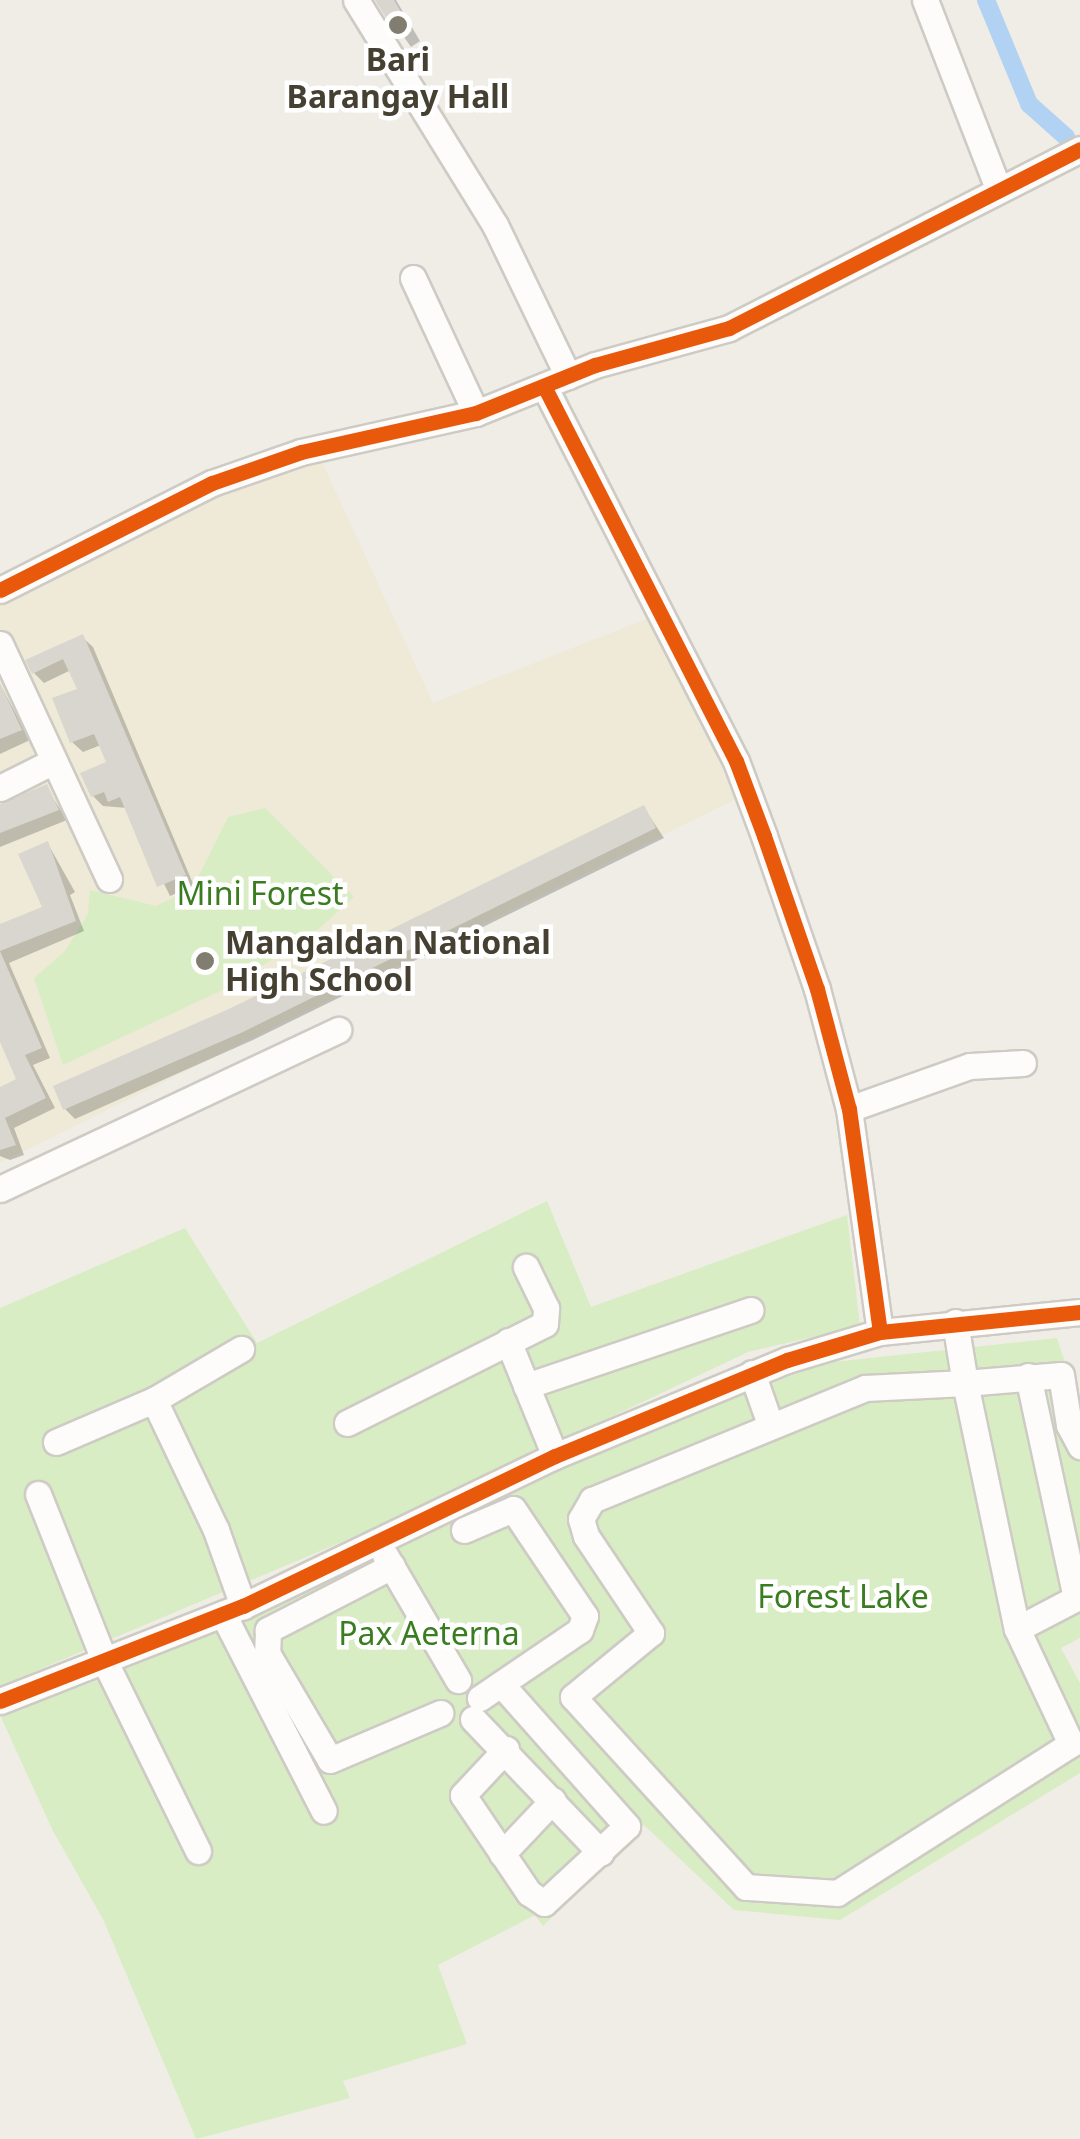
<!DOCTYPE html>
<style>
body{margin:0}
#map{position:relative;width:1080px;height:2139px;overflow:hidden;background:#efede6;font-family:"Noto Sans",sans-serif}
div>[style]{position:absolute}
.education>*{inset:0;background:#eeead7}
.green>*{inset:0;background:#d8edc3}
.shadow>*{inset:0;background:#0003}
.canal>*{height:18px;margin:-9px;padding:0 9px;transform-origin:9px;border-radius:9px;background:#b1d2f3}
.building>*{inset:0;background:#d9d6cf}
.roads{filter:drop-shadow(2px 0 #cdcbc4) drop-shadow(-2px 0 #cdcbc4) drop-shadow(0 2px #cdcbc4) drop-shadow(0 -2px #cdcbc4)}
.minor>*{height:25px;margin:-12.5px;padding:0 12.5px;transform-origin:12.5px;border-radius:12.5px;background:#fdfcfb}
.cycleway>*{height:15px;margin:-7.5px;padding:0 7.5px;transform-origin:7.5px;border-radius:7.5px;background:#e8590c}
.dots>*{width:28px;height:28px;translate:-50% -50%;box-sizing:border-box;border:5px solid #fff;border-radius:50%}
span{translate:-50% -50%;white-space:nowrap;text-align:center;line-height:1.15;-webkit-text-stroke:9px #fff;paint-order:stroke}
.poi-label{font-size:32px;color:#464032;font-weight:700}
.left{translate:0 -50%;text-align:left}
.park-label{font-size:32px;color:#3a7d20}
</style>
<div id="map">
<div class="education">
<div style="clip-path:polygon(317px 451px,433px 703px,656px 615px,736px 799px,0 1163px,0 595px,207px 490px)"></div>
</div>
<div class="green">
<div style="clip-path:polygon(265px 808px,354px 897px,311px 936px,220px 991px,63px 1065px,34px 978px,65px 951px,88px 914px,90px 890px,156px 906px,192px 889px,228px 817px)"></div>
<div style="clip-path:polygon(547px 1201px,591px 1307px,847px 1215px,860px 1326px,748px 1352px,389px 1522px,0 1686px,0 1308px,185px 1228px,257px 1343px)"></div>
<div style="clip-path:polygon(1057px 1338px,1080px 1408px,1080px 1638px,1061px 1648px,1080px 1683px,1080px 1773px,840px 1920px,734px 1910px,644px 1825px,543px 1926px,535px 1915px,438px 1965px,467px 2044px,343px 2081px,350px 2098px,196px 2139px,103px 1919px,53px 1831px,0 1715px,113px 1675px,517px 1485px,823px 1363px)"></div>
</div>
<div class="shadow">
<div style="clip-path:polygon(378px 0,396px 0,420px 41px,411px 47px)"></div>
<div style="clip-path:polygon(82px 637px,93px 647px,194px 886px,170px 896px,127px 808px,103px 806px,93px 796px,109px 764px,101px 745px,83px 752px,72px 742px,80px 690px,71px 670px,44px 683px,34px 673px)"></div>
<div style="clip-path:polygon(0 684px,30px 740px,0 754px)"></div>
<div style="clip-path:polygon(46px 787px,67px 820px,0 847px,0 805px)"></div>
<div style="clip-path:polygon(644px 808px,664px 838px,253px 1040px,75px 1119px,65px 1109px)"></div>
<div style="clip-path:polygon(48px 844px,75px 892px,70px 895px,84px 931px,9px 963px,50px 1058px,33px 1065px,55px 1108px,14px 1128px,24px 1155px,10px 1160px,0 1156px,0 1089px,19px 1080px,0 1036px,0 927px,46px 908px)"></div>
</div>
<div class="canal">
<div style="left:986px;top:0;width:113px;rotate:67.5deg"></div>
<div style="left:1029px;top:104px;width:50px;rotate:41.7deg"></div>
</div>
<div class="building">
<div style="clip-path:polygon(375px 0,394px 0,412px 31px,399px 39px)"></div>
<div style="clip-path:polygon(83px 634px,186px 875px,157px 887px,120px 797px,108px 802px,104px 792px,91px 797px,80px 773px,106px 762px,94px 734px,70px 743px,52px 698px,77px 689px,63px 659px,32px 674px,25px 660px)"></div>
<div style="clip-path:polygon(0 683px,22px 730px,0 739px)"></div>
<div style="clip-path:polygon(47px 784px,59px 810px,0 833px,0 804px)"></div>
<div style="clip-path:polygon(644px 805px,656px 828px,243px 1032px,63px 1110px,53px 1086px,231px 1008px)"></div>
<div style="clip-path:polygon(48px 841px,76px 921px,0 951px,42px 1048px,25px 1055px,46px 1098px,5px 1118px,16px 1145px,0 1150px,0 1087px,16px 1079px,0 1042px,0 924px,42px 907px,18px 854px)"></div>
</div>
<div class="roads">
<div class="minor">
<div style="left:356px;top:0;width:264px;rotate:58.3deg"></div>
<div style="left:495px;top:225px;width:168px;rotate:64.2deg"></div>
<div style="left:925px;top:0;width:199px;rotate:68.8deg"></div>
<div style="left:413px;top:278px;width:149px;rotate:65deg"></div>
<div style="left:544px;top:386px;width:421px;rotate:62.9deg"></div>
<div style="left:736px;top:761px;width:80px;rotate:69.5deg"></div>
<div style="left:764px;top:836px;width:162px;rotate:70.9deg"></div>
<div style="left:817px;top:989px;width:124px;rotate:75.1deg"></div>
<div style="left:849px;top:1109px;width:225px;rotate:82.1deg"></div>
<div style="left:0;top:590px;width:237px;rotate:-26.8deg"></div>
<div style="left:212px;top:483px;width:94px;rotate:-19.2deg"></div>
<div style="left:301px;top:452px;width:179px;rotate:-12.6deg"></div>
<div style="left:476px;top:413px;width:128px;rotate:-22deg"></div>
<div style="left:595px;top:365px;width:139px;rotate:-15.4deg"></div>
<div style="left:729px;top:328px;width:394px;rotate:-27deg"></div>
<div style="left:0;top:644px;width:259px;rotate:65.1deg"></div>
<div style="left:0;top:788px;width:60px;rotate:-26.6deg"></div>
<div style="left:849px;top:1109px;width:128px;rotate:-19.6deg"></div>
<div style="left:970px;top:1066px;width:53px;rotate:-3.2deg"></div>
<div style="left:0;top:1189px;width:374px;rotate:-25.2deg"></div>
<div style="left:955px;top:1322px;width:62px;rotate:80.7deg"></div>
<div style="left:965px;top:1383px;width:251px;rotate:78.1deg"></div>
<div style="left:1017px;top:1629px;width:127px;rotate:64.8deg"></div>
<div style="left:1071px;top:1744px;width:277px;rotate:147.5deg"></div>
<div style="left:837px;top:1893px;width:91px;rotate:-176.2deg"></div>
<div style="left:746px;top:1887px;width:257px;rotate:-132.3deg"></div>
<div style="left:573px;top:1697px;width:101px;rotate:-39.4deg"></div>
<div style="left:651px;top:1633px;width:117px;rotate:-123.8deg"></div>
<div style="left:586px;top:1536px;width:18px;rotate:-106deg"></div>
<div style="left:581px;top:1519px;width:22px;rotate:-60deg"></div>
<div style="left:592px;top:1500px;width:295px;rotate:-22.3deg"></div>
<div style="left:865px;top:1388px;width:100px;rotate:-2.9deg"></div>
<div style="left:965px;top:1383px;width:96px;rotate:-4.8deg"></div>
<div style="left:1061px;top:1375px;width:51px;rotate:80.9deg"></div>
<div style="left:1069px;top:1425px;width:24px;rotate:62deg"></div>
<div style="left:508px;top:1341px;width:124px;rotate:67.8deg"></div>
<div style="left:752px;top:1373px;width:54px;rotate:70.6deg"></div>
<div style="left:1028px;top:1376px;width:227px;rotate:77.8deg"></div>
<div style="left:526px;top:1386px;width:237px;rotate:-18.7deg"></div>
<div style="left:154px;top:1400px;width:101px;rotate:-30.4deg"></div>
<div style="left:347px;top:1423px;width:221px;rotate:-26.6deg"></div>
<div style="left:545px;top:1324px;width:16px;rotate:-86deg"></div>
<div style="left:546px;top:1308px;width:46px;rotate:-116deg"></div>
<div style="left:56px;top:1442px;width:107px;rotate:-23.2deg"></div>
<div style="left:154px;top:1400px;width:144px;rotate:64.5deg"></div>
<div style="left:216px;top:1530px;width:81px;rotate:70.4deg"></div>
<div style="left:38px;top:1494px;width:179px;rotate:68.3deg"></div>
<div style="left:104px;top:1660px;width:213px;rotate:63.8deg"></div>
<div style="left:464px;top:1530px;width:53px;rotate:-23.2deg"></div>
<div style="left:513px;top:1509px;width:129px;rotate:56.1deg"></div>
<div style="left:585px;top:1616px;width:15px;rotate:110deg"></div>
<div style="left:580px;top:1630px;width:121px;rotate:145.8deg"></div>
<div style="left:385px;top:1555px;width:145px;rotate:59.7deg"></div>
<div style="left:392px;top:1566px;width:140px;rotate:152.7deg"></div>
<div style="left:268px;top:1630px;width:23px;rotate:92deg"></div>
<div style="left:267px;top:1653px;width:124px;rotate:59.5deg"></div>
<div style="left:330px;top:1760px;width:120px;rotate:-23.1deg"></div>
<div style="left:223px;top:1614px;width:221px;rotate:62.9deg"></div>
<div style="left:1017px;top:1629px;width:71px;rotate:-27.6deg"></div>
<div style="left:501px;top:1684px;width:190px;rotate:48.4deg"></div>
<div style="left:627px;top:1826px;width:113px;rotate:137.1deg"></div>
<div style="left:544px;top:1903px;width:18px;rotate:-146deg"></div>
<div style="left:529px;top:1893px;width:118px;rotate:-124deg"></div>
<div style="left:463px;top:1795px;width:63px;rotate:-46.9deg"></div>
<div style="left:0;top:1701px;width:261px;rotate:-21.4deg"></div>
<div style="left:243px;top:1606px;width:346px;rotate:-25.7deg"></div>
<div style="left:555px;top:1456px;width:251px;rotate:-22.5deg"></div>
<div style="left:787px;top:1360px;width:97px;rotate:-16.8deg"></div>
<div style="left:880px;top:1332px;width:201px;rotate:-5.7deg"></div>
<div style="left:473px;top:1719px;width:185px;rotate:46.3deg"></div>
<div style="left:502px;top:1854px;width:74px;rotate:-46.6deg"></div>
</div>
</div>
<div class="cycleway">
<div style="left:544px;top:386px;width:421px;rotate:62.9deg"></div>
<div style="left:736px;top:761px;width:80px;rotate:69.5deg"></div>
<div style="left:764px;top:836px;width:162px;rotate:70.9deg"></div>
<div style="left:817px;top:989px;width:124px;rotate:75.1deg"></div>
<div style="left:849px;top:1109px;width:225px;rotate:82.1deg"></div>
<div style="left:0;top:590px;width:237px;rotate:-26.8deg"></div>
<div style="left:212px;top:483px;width:94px;rotate:-19.2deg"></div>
<div style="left:301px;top:452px;width:179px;rotate:-12.6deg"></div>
<div style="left:476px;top:413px;width:128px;rotate:-22deg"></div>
<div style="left:595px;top:365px;width:139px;rotate:-15.4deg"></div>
<div style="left:729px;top:328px;width:394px;rotate:-27deg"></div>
<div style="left:0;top:1701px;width:261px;rotate:-21.4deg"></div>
<div style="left:243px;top:1606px;width:346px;rotate:-25.7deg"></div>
<div style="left:555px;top:1456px;width:251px;rotate:-22.5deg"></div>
<div style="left:787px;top:1360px;width:97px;rotate:-16.8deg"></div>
<div style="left:880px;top:1332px;width:201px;rotate:-5.7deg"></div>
</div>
<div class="dots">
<div style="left:398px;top:25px;background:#817d71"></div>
<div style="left:205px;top:961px;background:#817d71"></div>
</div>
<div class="poi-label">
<span style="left:398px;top:78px">Bari<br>Barangay Hall</span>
<span class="left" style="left:225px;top:961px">Mangaldan National<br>High School</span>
</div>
<div class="park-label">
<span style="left:260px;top:893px">Mini Forest</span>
<span style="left:843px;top:1596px">Forest Lake</span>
<span style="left:429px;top:1633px">Pax Aeterna</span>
</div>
</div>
